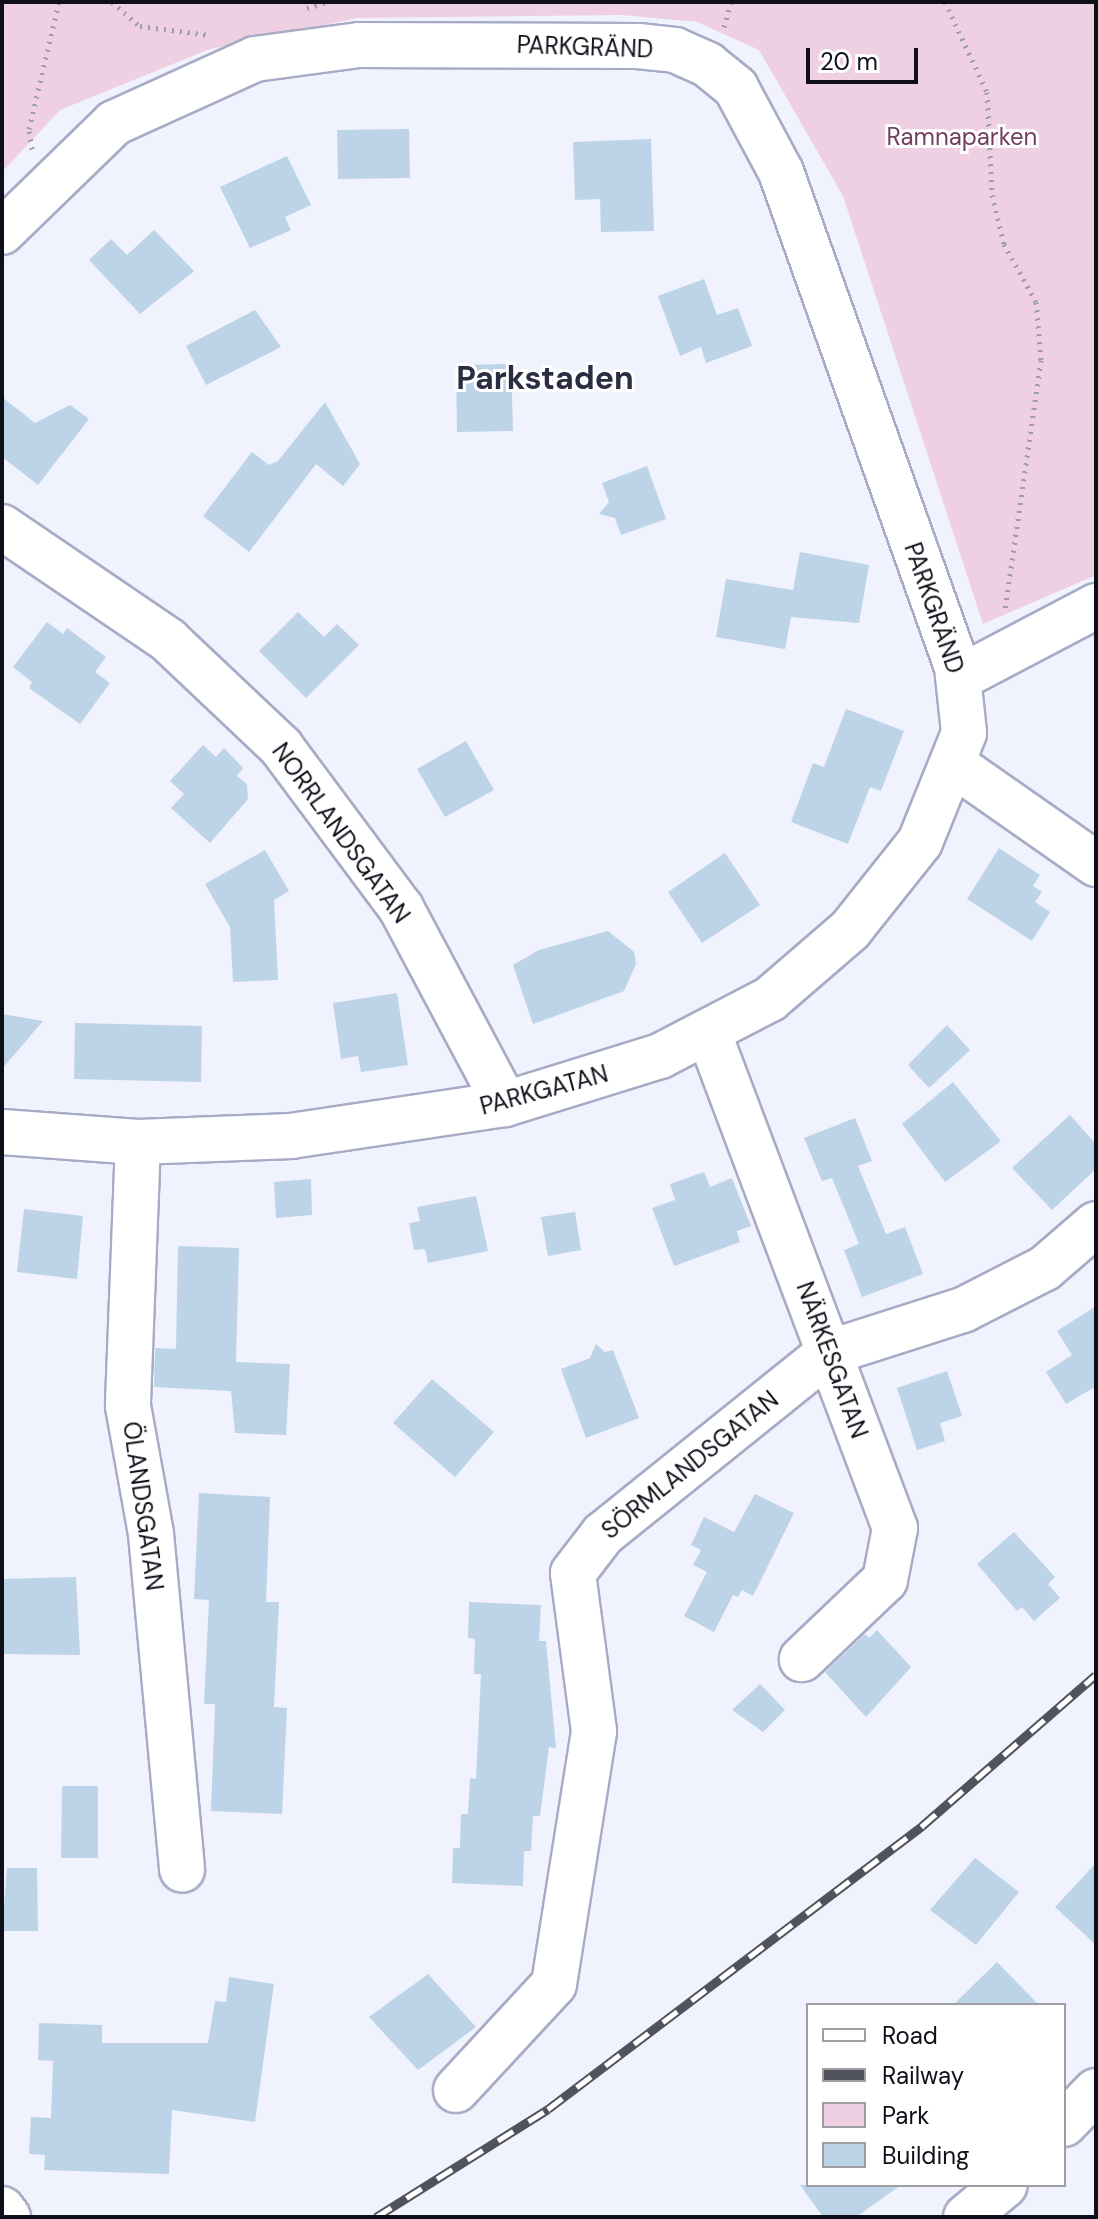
<!DOCTYPE html>
<meta charset="utf-8">
<style>
body{margin:0}
#map{position:relative;width:1098px;height:2219px;overflow:hidden;background:#f0f2fd;font-family:"DM Sans",sans-serif}
div>[style]{position:absolute}
.green>*{inset:0;background:#efd0e2}
.building>*{inset:0;background:#bdd3e7}
.path>*{height:5px;margin-top:-2.5px;transform-origin:0;background:repeating-linear-gradient(90deg,#9c9ea8 0 2px,transparent 0 8px)}
.roads{filter:drop-shadow(2px 0 #a7abc5) drop-shadow(-2px 0 #a7abc5) drop-shadow(0 2px #a7abc5) drop-shadow(0 -2px #a7abc5)}
.minor>*{height:44px;margin:-22px;padding:0 22px;transform-origin:22px;border-radius:22px;background:#fff}
.rail>*{height:9px;margin-top:-4.5px;transform-origin:0;background:repeating-linear-gradient(90deg,#fff 0 18px,#51535c 0 36px);box-sizing:border-box;border-block:2px solid #51535c}
span{translate:-50% -50%;white-space:nowrap;text-align:center;line-height:1.15;-webkit-text-stroke:6px #fff;paint-order:stroke}
.street-label{font-size:24px;color:#0e0f18}
.park-label{font-size:24px;color:#723e60}
.district-label{font-size:32px;color:#2b2e43;font-weight:700}
.frame{position:absolute;inset:0;border:4px solid #0e0f18;pointer-events:none}
.legend{position:absolute;left:806px;top:2003px;width:260px;height:184px;box-sizing:border-box;background:#fff;border:2px solid #9f9fa3;margin:0;padding:10px 14px;list-style:none;font-size:24px;color:#0e0f18}
.legend li{display:flex;align-items:center;gap:16px;height:40px}
.legend b{width:40px;border:2px solid #9f9fa3}
.scale{position:absolute;left:806px;top:48px;width:112px;height:36px;box-sizing:border-box;border:4px solid #0e0f18;border-top:0;padding-left:10px;font-size:24px;line-height:28px;white-space:nowrap;color:#0e0f18;-webkit-text-stroke:6px #fff;paint-order:stroke}
</style>
<div id="map">
<div class="green">
<div style="clip-path:polygon(2px 2px,1096px 2px,1096px 575px,983px 624px,843px 196px,759px 50px,697px 22px,621px 15px,358px 18px,210px 49px,60px 110px,2px 172px)"></div>
</div>
<div class="building">
<div style="clip-path:polygon(409px 129px,410px 178px,338px 179px,337px 130px)"></div>
<div style="clip-path:polygon(651px 139px,654px 231px,601px 232px,600px 199px,575px 200px,573px 142px)"></div>
<div style="clip-path:polygon(287px 156px,311px 205px,285px 217px,291px 230px,250px 248px,220px 187px)"></div>
<div style="clip-path:polygon(154px 230px,194px 271px,140px 314px,89px 260px,111px 239px,127px 255px)"></div>
<div style="clip-path:polygon(704px 279px,717px 315px,738px 308px,752px 346px,706px 363px,701px 347px,680px 356px,658px 296px)"></div>
<div style="clip-path:polygon(255px 310px,281px 347px,206px 385px,186px 346px)"></div>
<div style="clip-path:polygon(511px 364px,513px 431px,457px 432px,456px 365px)"></div>
<div style="clip-path:polygon(2px 397px,35px 423px,70px 405px,89px 419px,38px 485px,2px 457px)"></div>
<div style="clip-path:polygon(325px 402px,360px 464px,343px 486px,316px 464px,249px 552px,203px 516px,252px 452px,269px 465px,278px 461px)"></div>
<div style="clip-path:polygon(647px 466px,666px 519px,621px 535px,615px 518px,599px 514px,609px 502px,602px 483px)"></div>
<div style="clip-path:polygon(800px 552px,869px 565px,859px 623px,791px 617px,785px 649px,716px 637px,726px 579px,793px 590px)"></div>
<div style="clip-path:polygon(298px 612px,324px 637px,337px 624px,359px 645px,306px 698px,259px 651px)"></div>
<div style="clip-path:polygon(47px 622px,63px 634px,67px 628px,106px 657px,95px 672px,110px 683px,80px 724px,29px 688px,32px 682px,13px 667px)"></div>
<div style="clip-path:polygon(846px 709px,904px 731px,881px 791px,870px 787px,848px 844px,791px 822px,813px 763px,824px 767px)"></div>
<div style="clip-path:polygon(466px 741px,494px 790px,445px 817px,417px 769px)"></div>
<div style="clip-path:polygon(203px 745px,216px 757px,224px 748px,243px 768px,237px 776px,247px 784px,248px 799px,210px 843px,171px 808px,184px 794px,170px 781px)"></div>
<div style="clip-path:polygon(999px 848px,1040px 875px,1033px 886px,1042px 892px,1035px 902px,1050px 912px,1032px 941px,967px 899px)"></div>
<div style="clip-path:polygon(265px 850px,289px 891px,274px 900px,278px 980px,233px 982px,230px 927px,205px 884px)"></div>
<div style="clip-path:polygon(725px 853px,760px 905px,702px 943px,668px 892px)"></div>
<div style="clip-path:polygon(608px 931px,634px 952px,636px 964px,624px 991px,533px 1024px,513px 965px,539px 950px)"></div>
<div style="clip-path:polygon(397px 993px,408px 1065px,361px 1072px,358px 1056px,341px 1059px,333px 1003px)"></div>
<div style="clip-path:polygon(2px 1014px,43px 1021px,2px 1069px)"></div>
<div style="clip-path:polygon(75px 1023px,202px 1026px,201px 1082px,74px 1079px)"></div>
<div style="clip-path:polygon(947px 1025px,970px 1050px,929px 1088px,908px 1065px)"></div>
<div style="clip-path:polygon(953px 1082px,1001px 1141px,945px 1182px,902px 1124px)"></div>
<div style="clip-path:polygon(1070px 1115px,1096px 1144px,1096px 1169px,1052px 1210px,1012px 1168px)"></div>
<div style="clip-path:polygon(855px 1118px,872px 1161px,858px 1166px,886px 1234px,905px 1227px,923px 1274px,862px 1297px,844px 1250px,859px 1244px,832px 1178px,822px 1181px,804px 1138px)"></div>
<div style="clip-path:polygon(704px 1172px,710px 1187px,732px 1178px,751px 1226px,737px 1231px,740px 1242px,674px 1266px,652px 1208px,675px 1200px,670px 1184px)"></div>
<div style="clip-path:polygon(311px 1179px,312px 1215px,276px 1218px,274px 1182px)"></div>
<div style="clip-path:polygon(476px 1196px,488px 1251px,428px 1263px,425px 1249px,414px 1250px,409px 1223px,420px 1221px,417px 1207px)"></div>
<div style="clip-path:polygon(24px 1209px,83px 1216px,77px 1279px,17px 1272px)"></div>
<div style="clip-path:polygon(575px 1212px,581px 1250px,548px 1256px,541px 1217px)"></div>
<div style="clip-path:polygon(178px 1246px,239px 1248px,236px 1362px,290px 1364px,286px 1435px,235px 1433px,231px 1391px,154px 1387px,155px 1348px,176px 1349px)"></div>
<div style="clip-path:polygon(1096px 1306px,1096px 1393px,1093px 1388px,1066px 1404px,1046px 1372px,1072px 1355px,1057px 1331px)"></div>
<div style="clip-path:polygon(596px 1344px,605px 1352px,613px 1350px,639px 1418px,586px 1438px,561px 1369px,590px 1358px)"></div>
<div style="clip-path:polygon(947px 1371px,962px 1416px,940px 1423px,945px 1441px,917px 1450px,897px 1388px)"></div>
<div style="clip-path:polygon(432px 1379px,494px 1432px,455px 1477px,393px 1423px)"></div>
<div style="clip-path:polygon(199px 1493px,270px 1497px,266px 1602px,279px 1602px,274px 1707px,287px 1708px,282px 1814px,211px 1811px,215px 1704px,204px 1704px,209px 1600px,194px 1599px)"></div>
<div style="clip-path:polygon(755px 1494px,794px 1513px,753px 1596px,742px 1590px,738px 1597px,733px 1595px,714px 1632px,684px 1616px,707px 1572px,693px 1565px,701px 1550px,691px 1545px,704px 1517px,734px 1532px)"></div>
<div style="clip-path:polygon(1014px 1532px,1055px 1577px,1048px 1584px,1060px 1598px,1034px 1621px,1022px 1607px,1017px 1611px,977px 1564px)"></div>
<div style="clip-path:polygon(76px 1577px,80px 1655px,2px 1654px,2px 1579px)"></div>
<div style="clip-path:polygon(469px 1602px,541px 1605px,539px 1641px,546px 1641px,556px 1748px,549px 1747px,540px 1816px,533px 1816px,531px 1851px,524px 1851px,523px 1886px,452px 1883px,453px 1848px,460px 1848px,461px 1814px,468px 1814px,470px 1778px,476px 1779px,481px 1674px,474px 1674px,475px 1639px,468px 1638px)"></div>
<div style="clip-path:polygon(877px 1630px,911px 1667px,866px 1717px,825px 1672px,865px 1634px,869px 1638px)"></div>
<div style="clip-path:polygon(760px 1684px,785px 1710px,763px 1732px,732px 1710px)"></div>
<div style="clip-path:polygon(62px 1786px,98px 1786px,98px 1858px,61px 1858px)"></div>
<div style="clip-path:polygon(975px 1858px,1019px 1892px,976px 1945px,930px 1910px)"></div>
<div style="clip-path:polygon(1096px 1863px,1096px 1945px,1055px 1907px)"></div>
<div style="clip-path:polygon(7px 1868px,37px 1868px,38px 1931px,2px 1931px)"></div>
<div style="clip-path:polygon(997px 1962px,1039px 2005px,953px 2005px)"></div>
<div style="clip-path:polygon(428px 1974px,476px 2027px,418px 2070px,369px 2017px)"></div>
<div style="clip-path:polygon(229px 1977px,274px 1984px,255px 2122px,172px 2110px,169px 2174px,44px 2170px,45px 2155px,29px 2154px,31px 2117px,51px 2118px,53px 2061px,38px 2060px,39px 2023px,102px 2025px,102px 2043px,208px 2043px,215px 2001px,226px 2002px)"></div>
<div style="clip-path:polygon(800px 2185px,901px 2185px,856px 2217px,823px 2217px)"></div>
</div>
<div class="path">
<div style="left:112px;top:2px;width:37px;rotate:41deg"></div>
<div style="left:140px;top:26px;width:70px;rotate:7.4deg"></div>
<div style="left:945px;top:2px;width:99px;rotate:65deg"></div>
<div style="left:987px;top:92px;width:103px;rotate:87.2deg"></div>
<div style="left:992px;top:195px;width:50px;rotate:76.2deg"></div>
<div style="left:1004px;top:244px;width:66px;rotate:61.1deg"></div>
<div style="left:1036px;top:302px;width:58px;rotate:85.1deg"></div>
<div style="left:1041px;top:360px;width:253px;rotate:98.2deg"></div>
<div style="left:307px;top:8px;width:21px;rotate:-17deg"></div>
<div style="left:724px;top:27px;width:26px;rotate:-74deg"></div>
<div style="left:32px;top:149px;width:20px;rotate:-99deg"></div>
<div style="left:29px;top:129px;width:130px;rotate:-76.7deg"></div>
</div>
<div class="roads">
<div class="minor">
<div style="left:2px;top:232px;width:156px;rotate:-44.2deg"></div>
<div style="left:114px;top:123px;width:155px;rotate:-24.4deg"></div>
<div style="left:255px;top:59px;width:105px;rotate:-7.7deg"></div>
<div style="left:359px;top:45px;width:279px;rotate:0.2deg"></div>
<div style="left:638px;top:46px;width:37px;rotate:6deg"></div>
<div style="left:675px;top:50px;width:36px;rotate:24deg"></div>
<div style="left:708px;top:65px;width:36px;rotate:39deg"></div>
<div style="left:736px;top:88px;width:95px;rotate:61.8deg"></div>
<div style="left:781px;top:172px;width:525px;rotate:70.43deg"></div>
<div style="left:957px;top:667px;width:66px;rotate:83.9deg"></div>
<div style="left:964px;top:733px;width:118px;rotate:112deg"></div>
<div style="left:920px;top:842px;width:112px;rotate:128.5deg"></div>
<div style="left:850px;top:930px;width:106px;rotate:139.2deg"></div>
<div style="left:770px;top:999px;width:124px;rotate:152.6deg"></div>
<div style="left:660px;top:1056px;width:162px;rotate:162.8deg"></div>
<div style="left:505px;top:1104px;width:215px;rotate:171.5deg"></div>
<div style="left:292px;top:1136px;width:154px;rotate:177.8deg"></div>
<div style="left:138px;top:1142px;width:136px;rotate:-175.8deg"></div>
<div style="left:2px;top:527px;width:201px;rotate:34.2deg"></div>
<div style="left:168px;top:640px;width:156px;rotate:43.4deg"></div>
<div style="left:281px;top:747px;width:201px;rotate:53.3deg"></div>
<div style="left:401px;top:908px;width:222px;rotate:62deg"></div>
<div style="left:959px;top:678px;width:155px;rotate:-27.7deg"></div>
<div style="left:956px;top:766px;width:171px;rotate:35deg"></div>
<div style="left:709px;top:1034px;width:528px;rotate:69.37deg"></div>
<div style="left:895px;top:1528px;width:53px;rotate:100.9deg"></div>
<div style="left:885px;top:1580px;width:115px;rotate:136.4deg"></div>
<div style="left:138px;top:1142px;width:264px;rotate:92.2deg"></div>
<div style="left:128px;top:1406px;width:130px;rotate:79.8deg"></div>
<div style="left:151px;top:1534px;width:337px;rotate:84.7deg"></div>
<div style="left:456px;top:2090px;width:144px;rotate:-47.2deg"></div>
<div style="left:554px;top:1984px;width:256px;rotate:-81deg"></div>
<div style="left:594px;top:1731px;width:159px;rotate:-97.6deg"></div>
<div style="left:573px;top:1573px;width:49px;rotate:-52.4deg"></div>
<div style="left:603px;top:1534px;width:289px;rotate:-38.8deg"></div>
<div style="left:828px;top:1353px;width:142px;rotate:-17.7deg"></div>
<div style="left:963px;top:1310px;width:92px;rotate:-27.1deg"></div>
<div style="left:1045px;top:1268px;width:67px;rotate:-40.8deg"></div>
<div style="left:1064px;top:2124px;width:46px;rotate:-45.9deg"></div>
<div style="left:2px;top:2209px;width:10px;rotate:53deg"></div>
<div style="left:966px;top:2217px;width:50px;rotate:-39.4deg"></div>
</div>
</div>
<div class="rail">
<div style="left:376px;top:2217px;width:203px;rotate:-32.1deg"></div>
<div style="left:548px;top:2109px;width:469px;rotate:-37.1deg"></div>
<div style="left:922px;top:1826px;width:230px;rotate:-41deg"></div>
</div>
<div class="street-label">
<span style="left:585px;top:47px;rotate:2deg">PARKGRÄND</span>
<span style="left:934px;top:608px;rotate:71deg">PARKGRÄND</span>
<span style="left:341px;top:833px;rotate:54deg">NORRLANDSGATAN</span>
<span style="left:544px;top:1090px;rotate:-15deg">PARKGATAN</span>
<span style="left:832px;top:1360px;rotate:70deg">NÄRKESGATAN</span>
<span style="left:690px;top:1465px;rotate:-39deg">SÖRMLANDSGATAN</span>
<span style="left:143px;top:1506px;rotate:82deg">ÖLANDSGATAN</span>
</div>
<div class="park-label">
<span style="left:962px;top:137px">Ramnaparken</span>
</div>
<div class="district-label">
<span style="left:545px;top:378px">Parkstaden</span>
</div>
<div class="frame"></div>
<ul class="legend">
<li><b style="height:10px;background:#fff"></b>Road</li>
<li><b style="height:10px;background:#51535c"></b>Railway</li>
<li><b style="height:22px;background:#efd0e2"></b>Park</li>
<li><b style="height:22px;background:#bdd3e7"></b>Building</li>
</ul>
<div class="scale">20 m</div>
</div>
